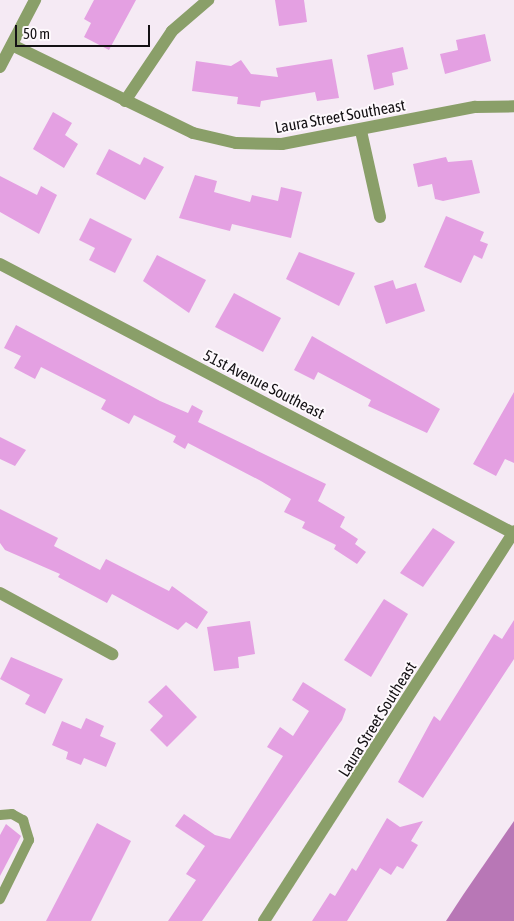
<!DOCTYPE html>
<style>
body{margin:0}
#map{position:relative;width:514px;height:921px;overflow:hidden;background:#f5eaf4;font-family:"Asap Condensed",sans-serif}
div>[style]{position:absolute}
.water>*{inset:0;background:#b877b6}
.building>*{inset:0;background:#e4a0e2}
.lane>*{height:10px;margin:-5px;padding:0 5px;transform-origin:5px;border-radius:5px;background:#8a9f69}
.street>*{height:12px;margin:-6px;padding:0 6px;transform-origin:6px;border-radius:6px;background:#8a9f69}
span{translate:-50% -50%;white-space:nowrap;text-align:center;line-height:1.15;-webkit-text-stroke:4px #fef9fd;paint-order:stroke}
.street-label{font-size:16px;color:#141114}
.scale{position:absolute;left:15px;top:25px;width:135px;height:22px;box-sizing:border-box;border:2px solid #141114;border-top:0;padding-left:6px;font-size:15px;line-height:18px;white-space:nowrap;color:#141114;-webkit-text-stroke:4px #fef9fd;paint-order:stroke}
</style>
<div id="map">
<div class="water">
<div style="clip-path:polygon(514px 821px,514px 921px,446px 921px,463px 895px)"></div>
</div>
<div class="building">
<div style="clip-path:polygon(94px 0,136px 0,109px 50px,84px 37px,91px 23px,84px 19px)"></div>
<div style="clip-path:polygon(275px 0,304px 0,307px 22px,279px 26px)"></div>
<div style="clip-path:polygon(485px 34px,491px 61px,445px 74px,440px 54px,458px 50px,456px 40px)"></div>
<div style="clip-path:polygon(403px 47px,408px 69px,392px 73px,394px 85px,374px 90px,367px 55px)"></div>
<div style="clip-path:polygon(332px 59px,339px 98px,317px 101px,315px 92px,261px 101px,260px 107px,237px 104px,238px 97px,192px 91px,196px 61px,231px 66px,241px 60px,251px 74px,278px 77px,276px 68px)"></div>
<div style="clip-path:polygon(53px 112px,72px 123px,65px 135px,78px 144px,64px 168px,33px 149px)"></div>
<div style="clip-path:polygon(109px 149px,140px 165px,144px 157px,164px 167px,145px 200px,96px 174px)"></div>
<div style="clip-path:polygon(446px 157px,448px 162px,472px 160px,480px 193px,443px 201px,435px 199px,432px 184px,418px 187px,413px 164px)"></div>
<div style="clip-path:polygon(195px 175px,217px 181px,214px 192px,250px 202px,252px 195px,278px 201px,281px 187px,302px 192px,291px 238px,232px 224px,230px 231px,179px 218px)"></div>
<div style="clip-path:polygon(0 176px,37px 195px,41px 186px,57px 195px,39px 234px,0 212px)"></div>
<div style="clip-path:polygon(446px 216px,484px 232px,480px 241px,488px 244px,482px 259px,474px 255px,461px 283px,424px 267px)"></div>
<div style="clip-path:polygon(90px 218px,132px 239px,115px 273px,89px 260px,95px 248px,79px 240px)"></div>
<div style="clip-path:polygon(299px 252px,355px 273px,339px 306px,286px 279px)"></div>
<div style="clip-path:polygon(157px 255px,206px 280px,189px 313px,143px 281px)"></div>
<div style="clip-path:polygon(393px 280px,396px 289px,416px 283px,425px 311px,386px 324px,374px 286px)"></div>
<div style="clip-path:polygon(234px 293px,281px 318px,263px 352px,215px 327px)"></div>
<div style="clip-path:polygon(16px 325px,160px 401px,188px 413px,192px 405px,203px 411px,198px 422px,326px 484px,318px 501px,345px 517px,340px 527px,358px 539px,355px 544px,366px 552px,357px 564px,334px 549px,336px 545px,302px 528px,305px 522px,284px 512px,291px 499px,261px 481px,188px 443px,185px 449px,173px 442px,176px 436px,134px 415px,129px 424px,101px 409px,106px 400px,41px 367px,35px 379px,14px 368px,21px 356px,4px 348px)"></div>
<div style="clip-path:polygon(312px 336px,440px 409px,427px 433px,368px 406px,371px 400px,318px 372px,314px 380px,294px 370px)"></div>
<div style="clip-path:polygon(514px 392px,514px 463px,505px 459px,496px 476px,473px 464px)"></div>
<div style="clip-path:polygon(0 437px,26px 450px,15px 466px,0 459px)"></div>
<div style="clip-path:polygon(0 509px,58px 538px,54px 546px,100px 570px,106px 559px,169px 591px,172px 586px,208px 612px,197px 629px,186px 622px,178px 630px,112px 594px,107px 603px,58px 577px,60px 574px,5px 550px,0 543px)"></div>
<div style="clip-path:polygon(433px 528px,455px 542px,423px 587px,400px 573px)"></div>
<div style="clip-path:polygon(384px 599px,408px 614px,371px 677px,344px 660px)"></div>
<div style="clip-path:polygon(514px 620px,514px 659px,423px 798px,398px 782px,434px 716px,440px 721px,494px 634px,502px 639px)"></div>
<div style="clip-path:polygon(250px 621px,255px 654px,238px 657px,239px 668px,214px 671px,207px 627px)"></div>
<div style="clip-path:polygon(11px 657px,63px 679px,45px 714px,25px 704px,30px 695px,0 679px)"></div>
<div style="clip-path:polygon(303px 682px,346px 709px,342px 720px,202px 921px,168px 921px,196px 880px,186px 874px,205px 846px,175px 826px,184px 814px,215px 835px,230px 839px,283px 756px,267px 747px,280px 727px,293px 736px,309px 711px,292px 700px)"></div>
<div style="clip-path:polygon(166px 685px,197px 717px,167px 747px,150px 730px,163px 716px,148px 702px)"></div>
<div style="clip-path:polygon(86px 718px,104px 726px,100px 736px,116px 743px,106px 767px,84px 758px,81px 765px,66px 759px,68px 752px,52px 745px,62px 721px,81px 729px)"></div>
<div style="clip-path:polygon(387px 818px,400px 827px,423px 821px,411px 841px,418px 845px,403px 869px,397px 866px,391px 875px,380px 868px,347px 921px,312px 921px,330px 893px,335px 896px,352px 868px,356px 871px)"></div>
<div style="clip-path:polygon(97px 823px,131px 841px,91px 921px,46px 921px)"></div>
<div style="clip-path:polygon(6px 824px,21px 836px,0 876px,0 835px)"></div>
</div>
<div class="lane">
<div style="left:0;top:815px;width:12px;rotate:-5deg"></div>
<div style="left:12px;top:814px;width:13px;rotate:29deg"></div>
<div style="left:23px;top:820px;width:21px;rotate:73deg"></div>
<div style="left:29px;top:840px;width:66px;rotate:116.2deg"></div>
</div>
<div class="street">
<div style="left:12px;top:45px;width:201px;rotate:25.9deg"></div>
<div style="left:193px;top:133px;width:44px;rotate:13.1deg"></div>
<div style="left:236px;top:143px;width:46px;rotate:1.2deg"></div>
<div style="left:282px;top:144px;width:197px;rotate:-10.9deg"></div>
<div style="left:475px;top:107px;width:39px;rotate:-1deg"></div>
<div style="left:0;top:67px;width:76px;rotate:-62.4deg"></div>
<div style="left:125px;top:101px;width:84px;rotate:-56.1deg"></div>
<div style="left:172px;top:31px;width:48px;rotate:-40.7deg"></div>
<div style="left:361px;top:131px;width:88px;rotate:77.5deg"></div>
<div style="left:0;top:264px;width:579px;rotate:27.67deg"></div>
<div style="left:0;top:593px;width:128px;rotate:28.6deg"></div>
<div style="left:264px;top:921px;width:463px;rotate:-57.3deg"></div>
</div>
<div class="street-label">
<span style="left:340px;top:116px;rotate:-10deg">Laura Street Southeast</span>
<span style="left:264px;top:384px;rotate:27deg">51st Avenue Southeast</span>
<span style="left:377px;top:719px;rotate:-58deg">Laura Street Southeast</span>
</div>
<div class="scale">50 m</div>
</div>
